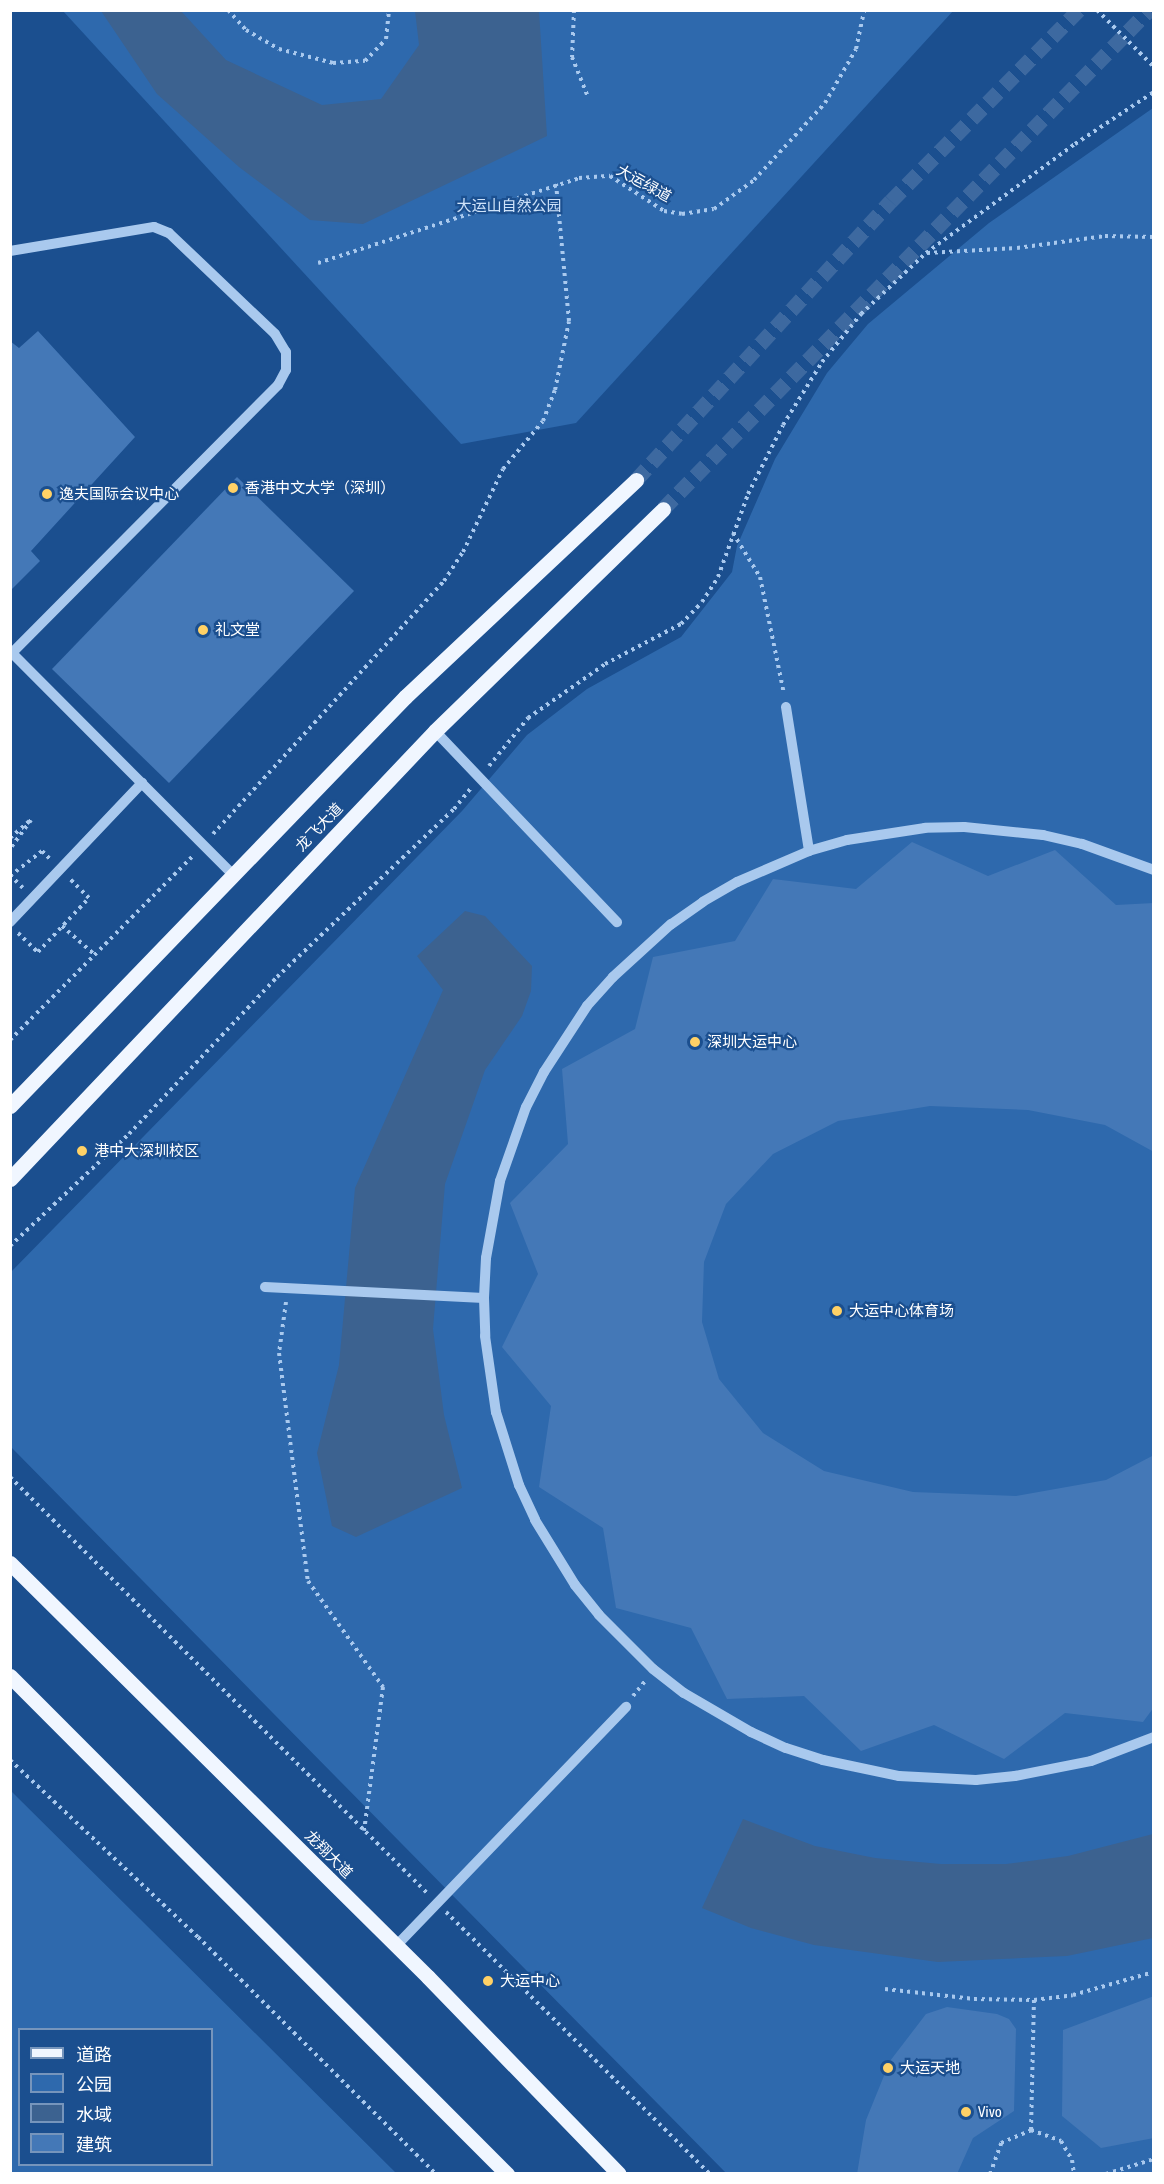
<!DOCTYPE html>
<meta charset="utf-8">
<style>
body{margin:0}
#map{position:relative;width:1164px;height:2184px;overflow:hidden;background:#1b4f8f;font-family:"Asap Condensed","Noto Sans SC",sans-serif}
div>[style]{position:absolute}
.green>*{inset:0;background:#2e69ad}
.water>*{inset:0;background:#3c6290}
.building>*{inset:0;background:#4478b7}
.major-tunnel>*{height:15px;margin-top:-7.5px;transform-origin:0;background:repeating-linear-gradient(90deg,#3d69a0 0 15px,transparent 0 23px)}
.path>*{height:4px;margin-top:-2px;transform-origin:0;background:repeating-linear-gradient(90deg,#a9c9ee 0 3px,transparent 0 7.5px)}
.minor>*{height:10px;margin:-5px;padding:0 5px;transform-origin:5px;border-radius:5px;background:#a9c9ee}
.major>*{height:15px;margin:-7.5px;padding:0 7.5px;transform-origin:7.5px;border-radius:7.5px;background:#f0f6ff}
.dots>*{width:16px;height:16px;translate:-50% -50%;box-sizing:border-box;border:3px solid #1b4f8f;border-radius:50%}
span{translate:-50% -50%;white-space:nowrap;text-align:center;line-height:1.15;-webkit-text-stroke:4.5px #1b4f8f;paint-order:stroke}
.street-label{font-size:15px;color:#fff}
.park-label{font-size:15px;color:#cfe3fa}
.poi-label{font-size:15px;color:#fff}
.left{translate:0 -50%;text-align:left}
.frame{position:absolute;inset:0;border:12px solid #fff;pointer-events:none}
.legend{position:absolute;left:18px;top:2028px;width:195px;height:138px;box-sizing:border-box;background:#1b4f8f;border:2px solid #7695bc;margin:0;padding:8px 10px;list-style:none;font-size:18px;color:#fff}
.legend li{display:flex;align-items:center;gap:12px;height:30px}
.legend b{width:30px;border:2px solid #7695bc}
</style>
<div id="map">
<div class="green">
<div style="clip-path:polygon(63px 11px,953px 11px,576px 423px,461px 444px)"></div>
<div style="clip-path:polygon(1153px 108px,1153px 2173px,726px 2173px,11px 1447px,10px 1273px,462px 811px,527px 735px,587px 689px,681px 637px,732px 572px,737px 546px,775px 459px,827px 373px,868px 324px,989px 223px)"></div>
<div style="clip-path:polygon(evenodd,11px 1791px,396px 2173px,11px 2173px,11px 1791px,20px 2030px,212px 2030px,212px 2164px,20px 2164px,20px 2030px)"></div>
</div>
<div class="water">
<div style="clip-path:polygon(101px 11px,181px 11px,226px 60px,322px 105px,381px 99px,419px 45px,415px 11px,539px 11px,547px 136px,363px 224px,310px 220px,239px 167px,157px 94px)"></div>
<div style="clip-path:polygon(465px 911px,485px 916px,532px 966px,531px 991px,522px 1016px,485px 1070px,445px 1184px,433px 1329px,444px 1415px,462px 1488px,356px 1537px,332px 1526px,317px 1453px,339px 1365px,355px 1188px,443px 990px,417px 956px)"></div>
<div style="clip-path:polygon(743px 1819px,815px 1846px,875px 1858px,941px 1864px,1006px 1864px,1068px 1856px,1153px 1834px,1153px 1938px,1067px 1956px,938px 1962px,814px 1945px,751px 1928px,702px 1908px)"></div>
</div>
<div class="building">
<div style="clip-path:polygon(38px 331px,135px 437px,31px 551px,40px 561px,10px 591px,10px 341px,19px 348px)"></div>
<div style="clip-path:polygon(237px 477px,354px 591px,169px 783px,52px 669px)"></div>
<div style="clip-path:polygon(912px 842px,988px 876px,1055px 850px,1116px 905px,1154px 903px,1154px 1152px,1105px 1125px,1028px 1110px,930px 1106px,838px 1121px,773px 1154px,726px 1204px,704px 1262px,702px 1322px,719px 1379px,763px 1433px,824px 1471px,913px 1492px,1016px 1496px,1106px 1480px,1154px 1455px,1154px 1707px,1143px 1722px,1065px 1713px,1004px 1759px,934px 1725px,861px 1751px,804px 1696px,727px 1699px,691px 1628px,616px 1608px,603px 1528px,539px 1487px,551px 1406px,502px 1347px,538px 1274px,510px 1203px,568px 1144px,562px 1069px,635px 1029px,653px 957px,735px 941px,773px 879px,856px 889px)"></div>
<div style="clip-path:polygon(1154px 1996px,1154px 2138px,1101px 2148px,1062px 2116px,1063px 2030px)"></div>
<div style="clip-path:polygon(947px 2007px,997px 2014px,1009px 2019px,1016px 2029px,1014px 2111px,973px 2138px,957px 2174px,857px 2174px,866px 2120px,890px 2061px,926px 2014px)"></div>
</div>
<div class="major-tunnel">
<div style="left:636px;top:480px;width:378px;rotate:-47.6deg"></div>
<div style="left:891px;top:201px;width:268px;rotate:-45.5deg"></div>
<div style="left:663px;top:509px;width:697px;rotate:-45.76deg"></div>
</div>
<div class="path">
<div style="left:228px;top:10px;width:27px;rotate:48deg"></div>
<div style="left:246px;top:30px;width:38px;rotate:30deg"></div>
<div style="left:279px;top:49px;width:56px;rotate:14.5deg"></div>
<div style="left:333px;top:63px;width:32px;rotate:-4deg"></div>
<div style="left:365px;top:61px;width:30px;rotate:-46deg"></div>
<div style="left:386px;top:39px;width:29px;rotate:-84deg"></div>
<div style="left:574px;top:10px;width:47px;rotate:92.4deg"></div>
<div style="left:572px;top:57px;width:43px;rotate:68.2deg"></div>
<div style="left:1097px;top:10px;width:81px;rotate:45deg"></div>
<div style="left:927px;top:253px;width:90px;rotate:-3.2deg"></div>
<div style="left:1017px;top:248px;width:89px;rotate:-7.8deg"></div>
<div style="left:1105px;top:236px;width:49px;rotate:1.2deg"></div>
<div style="left:318px;top:263px;width:274px;rotate:-18deg"></div>
<div style="left:579px;top:178px;width:31px;rotate:-4deg"></div>
<div style="left:610px;top:176px;width:64px;rotate:32.9deg"></div>
<div style="left:664px;top:211px;width:18px;rotate:9deg"></div>
<div style="left:682px;top:214px;width:32px;rotate:-9deg"></div>
<div style="left:714px;top:209px;width:49px;rotate:-35.9deg"></div>
<div style="left:754px;top:180px;width:105px;rotate:-47.3deg"></div>
<div style="left:825px;top:103px;width:62px;rotate:-60.1deg"></div>
<div style="left:856px;top:49px;width:40px;rotate:-78deg"></div>
<div style="left:733px;top:533px;width:52px;rotate:58.5deg"></div>
<div style="left:760px;top:577px;width:119px;rotate:78.4deg"></div>
<div style="left:489px;top:766px;width:62px;rotate:-50.9deg"></div>
<div style="left:528px;top:718px;width:94px;rotate:-35deg"></div>
<div style="left:605px;top:664px;width:86px;rotate:-27.8deg"></div>
<div style="left:681px;top:624px;width:30px;rotate:-46deg"></div>
<div style="left:702px;top:602px;width:30px;rotate:-57deg"></div>
<div style="left:718px;top:577px;width:88px;rotate:-70.1deg"></div>
<div style="left:748px;top:494px;width:77px;rotate:-63.1deg"></div>
<div style="left:783px;top:425px;width:74px;rotate:-58.2deg"></div>
<div style="left:822px;top:362px;width:62px;rotate:-50.9deg"></div>
<div style="left:861px;top:314px;width:89px;rotate:-43.2deg"></div>
<div style="left:926px;top:253px;width:185px;rotate:-36.2deg"></div>
<div style="left:1075px;top:144px;width:95px;rotate:-33.4deg"></div>
<div style="left:213px;top:834px;width:343px;rotate:-47.6deg"></div>
<div style="left:444px;top:581px;width:35px;rotate:-57deg"></div>
<div style="left:463px;top:552px;width:92px;rotate:-64.3deg"></div>
<div style="left:503px;top:469px;width:62px;rotate:-50.2deg"></div>
<div style="left:543px;top:421px;width:33px;rotate:-69deg"></div>
<div style="left:555px;top:390px;width:70px;rotate:-78.5deg"></div>
<div style="left:569px;top:321px;width:138px;rotate:-95.4deg"></div>
<div style="left:10px;top:838px;width:28px;rotate:-41deg"></div>
<div style="left:31px;top:820px;width:36px;rotate:126deg"></div>
<div style="left:10px;top:875px;width:18px;rotate:45deg"></div>
<div style="left:10px;top:876px;width:41px;rotate:-38deg"></div>
<div style="left:42px;top:851px;width:13px;rotate:45deg"></div>
<div style="left:62px;top:926px;width:44px;rotate:41.3deg"></div>
<div style="left:18px;top:933px;width:28px;rotate:44deg"></div>
<div style="left:38px;top:952px;width:74px;rotate:-46.6deg"></div>
<div style="left:89px;top:898px;width:28px;rotate:-135deg"></div>
<div style="left:10px;top:1040px;width:261px;rotate:-45.2deg"></div>
<div style="left:10px;top:1246px;width:163px;rotate:-43.3deg"></div>
<div style="left:129px;top:1134px;width:216px;rotate:-46.7deg"></div>
<div style="left:277px;top:977px;width:244px;rotate:-43.5deg"></div>
<div style="left:454px;top:809px;width:27px;rotate:-51deg"></div>
<div style="left:286px;top:1302px;width:51px;rotate:97.8deg"></div>
<div style="left:279px;top:1353px;width:230px;rotate:82.8deg"></div>
<div style="left:308px;top:1581px;width:130px;rotate:54.7deg"></div>
<div style="left:383px;top:1687px;width:145px;rotate:97.5deg"></div>
<div style="left:10px;top:1477px;width:590px;rotate:44.93deg"></div>
<div style="left:633px;top:1696px;width:19px;rotate:-51deg"></div>
<div style="left:10px;top:1760px;width:258px;rotate:43.3deg"></div>
<div style="left:198px;top:1937px;width:336px;rotate:44.9deg"></div>
<div style="left:446px;top:1912px;width:372px;rotate:44.8deg"></div>
<div style="left:885px;top:1989px;width:90px;rotate:6.4deg"></div>
<div style="left:974px;top:1999px;width:60px;rotate:1deg"></div>
<div style="left:1034px;top:2000px;width:39px;rotate:-7deg"></div>
<div style="left:1073px;top:1995px;width:84px;rotate:-15.9deg"></div>
<div style="left:1031px;top:2130px;width:130px;rotate:-88.7deg"></div>
<div style="left:990px;top:2174px;width:33px;rotate:-70deg"></div>
<div style="left:1001px;top:2143px;width:33px;rotate:-23deg"></div>
<div style="left:1031px;top:2130px;width:32px;rotate:20deg"></div>
<div style="left:1061px;top:2141px;width:22px;rotate:60deg"></div>
<div style="left:1072px;top:2160px;width:14px;rotate:82deg"></div>
<div style="left:1106px;top:2174px;width:50px;rotate:-17.4deg"></div>
</div>
<div class="minor">
<div style="left:10px;top:251px;width:146px;rotate:-9.5deg"></div>
<div style="left:154px;top:227px;width:16px;rotate:22deg"></div>
<div style="left:169px;top:233px;width:146px;rotate:43.6deg"></div>
<div style="left:275px;top:334px;width:21px;rotate:59deg"></div>
<div style="left:286px;top:352px;width:18px;rotate:90deg"></div>
<div style="left:286px;top:370px;width:17px;rotate:118deg"></div>
<div style="left:278px;top:385px;width:378px;rotate:134.8deg"></div>
<div style="left:10px;top:651px;width:316px;rotate:45.1deg"></div>
<div style="left:786px;top:707px;width:146px;rotate:80.9deg"></div>
<div style="left:435px;top:731px;width:264px;rotate:46.4deg"></div>
<div style="left:1154px;top:870px;width:77px;rotate:-160.1deg"></div>
<div style="left:1082px;top:844px;width:40px;rotate:-167deg"></div>
<div style="left:1043px;top:835px;width:79px;rotate:-174.2deg"></div>
<div style="left:964px;top:827px;width:39px;rotate:179deg"></div>
<div style="left:925px;top:828px;width:79px;rotate:171.3deg"></div>
<div style="left:847px;top:840px;width:40px;rotate:164deg"></div>
<div style="left:809px;top:851px;width:78px;rotate:156.7deg"></div>
<div style="left:737px;top:882px;width:39px;rotate:150deg"></div>
<div style="left:703px;top:902px;width:39px;rotate:145deg"></div>
<div style="left:671px;top:924px;width:79px;rotate:137.6deg"></div>
<div style="left:613px;top:977px;width:39px;rotate:132deg"></div>
<div style="left:587px;top:1006px;width:79px;rotate:123.1deg"></div>
<div style="left:544px;top:1072px;width:39px;rotate:117deg"></div>
<div style="left:526px;top:1107px;width:78px;rotate:109.4deg"></div>
<div style="left:500px;top:1181px;width:78px;rotate:100.3deg"></div>
<div style="left:486px;top:1258px;width:40px;rotate:92.9deg"></div>
<div style="left:484px;top:1298px;width:38px;rotate:88deg"></div>
<div style="left:485px;top:1336px;width:77px;rotate:81.8deg"></div>
<div style="left:496px;top:1412px;width:77px;rotate:72.5deg"></div>
<div style="left:519px;top:1485px;width:38px;rotate:65deg"></div>
<div style="left:535px;top:1520px;width:76px;rotate:58.4deg"></div>
<div style="left:575px;top:1585px;width:38px;rotate:51deg"></div>
<div style="left:599px;top:1615px;width:76px;rotate:45deg"></div>
<div style="left:653px;top:1669px;width:39px;rotate:38deg"></div>
<div style="left:684px;top:1693px;width:78px;rotate:30.2deg"></div>
<div style="left:751px;top:1732px;width:38px;rotate:25deg"></div>
<div style="left:786px;top:1748px;width:39px;rotate:18deg"></div>
<div style="left:823px;top:1760px;width:78px;rotate:11.9deg"></div>
<div style="left:899px;top:1776px;width:77px;rotate:3deg"></div>
<div style="left:976px;top:1780px;width:39px;rotate:-6deg"></div>
<div style="left:1015px;top:1776px;width:77px;rotate:-11.2deg"></div>
<div style="left:1091px;top:1761px;width:67px;rotate:-20.9deg"></div>
<div style="left:10px;top:922px;width:192px;rotate:-46.5deg"></div>
<div style="left:265px;top:1287px;width:219px;rotate:2.9deg"></div>
<div style="left:396px;top:1946px;width:332px;rotate:-46.1deg"></div>
</div>
<div class="major">
<div style="left:10px;top:1106px;width:569px;rotate:-46deg"></div>
<div style="left:405px;top:697px;width:317px;rotate:-43.2deg"></div>
<div style="left:10px;top:1179px;width:618px;rotate:-46.51deg"></div>
<div style="left:435px;top:731px;width:318px;rotate:-44.2deg"></div>
<div style="left:10px;top:1563px;width:588px;rotate:44.72deg"></div>
<div style="left:428px;top:1977px;width:274px;rotate:45.9deg"></div>
<div style="left:10px;top:1676px;width:704px;rotate:45.06deg"></div>
</div>
<div class="dots">
<div style="left:233px;top:488px;background:#ffd166"></div>
<div style="left:47px;top:494px;background:#ffd166"></div>
<div style="left:203px;top:630px;background:#ffd166"></div>
<div style="left:695px;top:1042px;background:#ffd166"></div>
<div style="left:82px;top:1151px;background:#ffd166"></div>
<div style="left:837px;top:1311px;background:#ffd166"></div>
<div style="left:488px;top:1981px;background:#ffd166"></div>
<div style="left:888px;top:2068px;background:#ffd166"></div>
<div style="left:966px;top:2112px;background:#ffd166"></div>
</div>
<div class="street-label">
<span style="left:644px;top:183px;rotate:29deg">大运绿道</span>
<span style="left:319px;top:827px;rotate:-46deg">龙飞大道</span>
<span style="left:329px;top:1854px;rotate:45deg">龙翔大道</span>
</div>
<div class="park-label">
<span style="left:509px;top:206px">大运山自然公园</span>
</div>
<div class="poi-label">
<span class="left" style="left:245px;top:488px">香港中文大学（深圳）</span>
<span class="left" style="left:59px;top:494px">逸夫国际会议中心</span>
<span class="left" style="left:215px;top:630px">礼文堂</span>
<span class="left" style="left:707px;top:1042px">深圳大运中心</span>
<span class="left" style="left:94px;top:1151px">港中大深圳校区</span>
<span class="left" style="left:849px;top:1311px">大运中心体育场</span>
<span class="left" style="left:500px;top:1981px">大运中心</span>
<span class="left" style="left:900px;top:2068px">大运天地</span>
<span class="left" style="left:978px;top:2112px">Vivo</span>
</div>
<div class="frame"></div>
<ul class="legend">
<li><b style="height:8px;background:#f0f6ff"></b>道路</li>
<li><b style="height:16px;background:#2e69ad"></b>公园</li>
<li><b style="height:16px;background:#3c6290"></b>水域</li>
<li><b style="height:16px;background:#4478b7"></b>建筑</li>
</ul>
</div>
